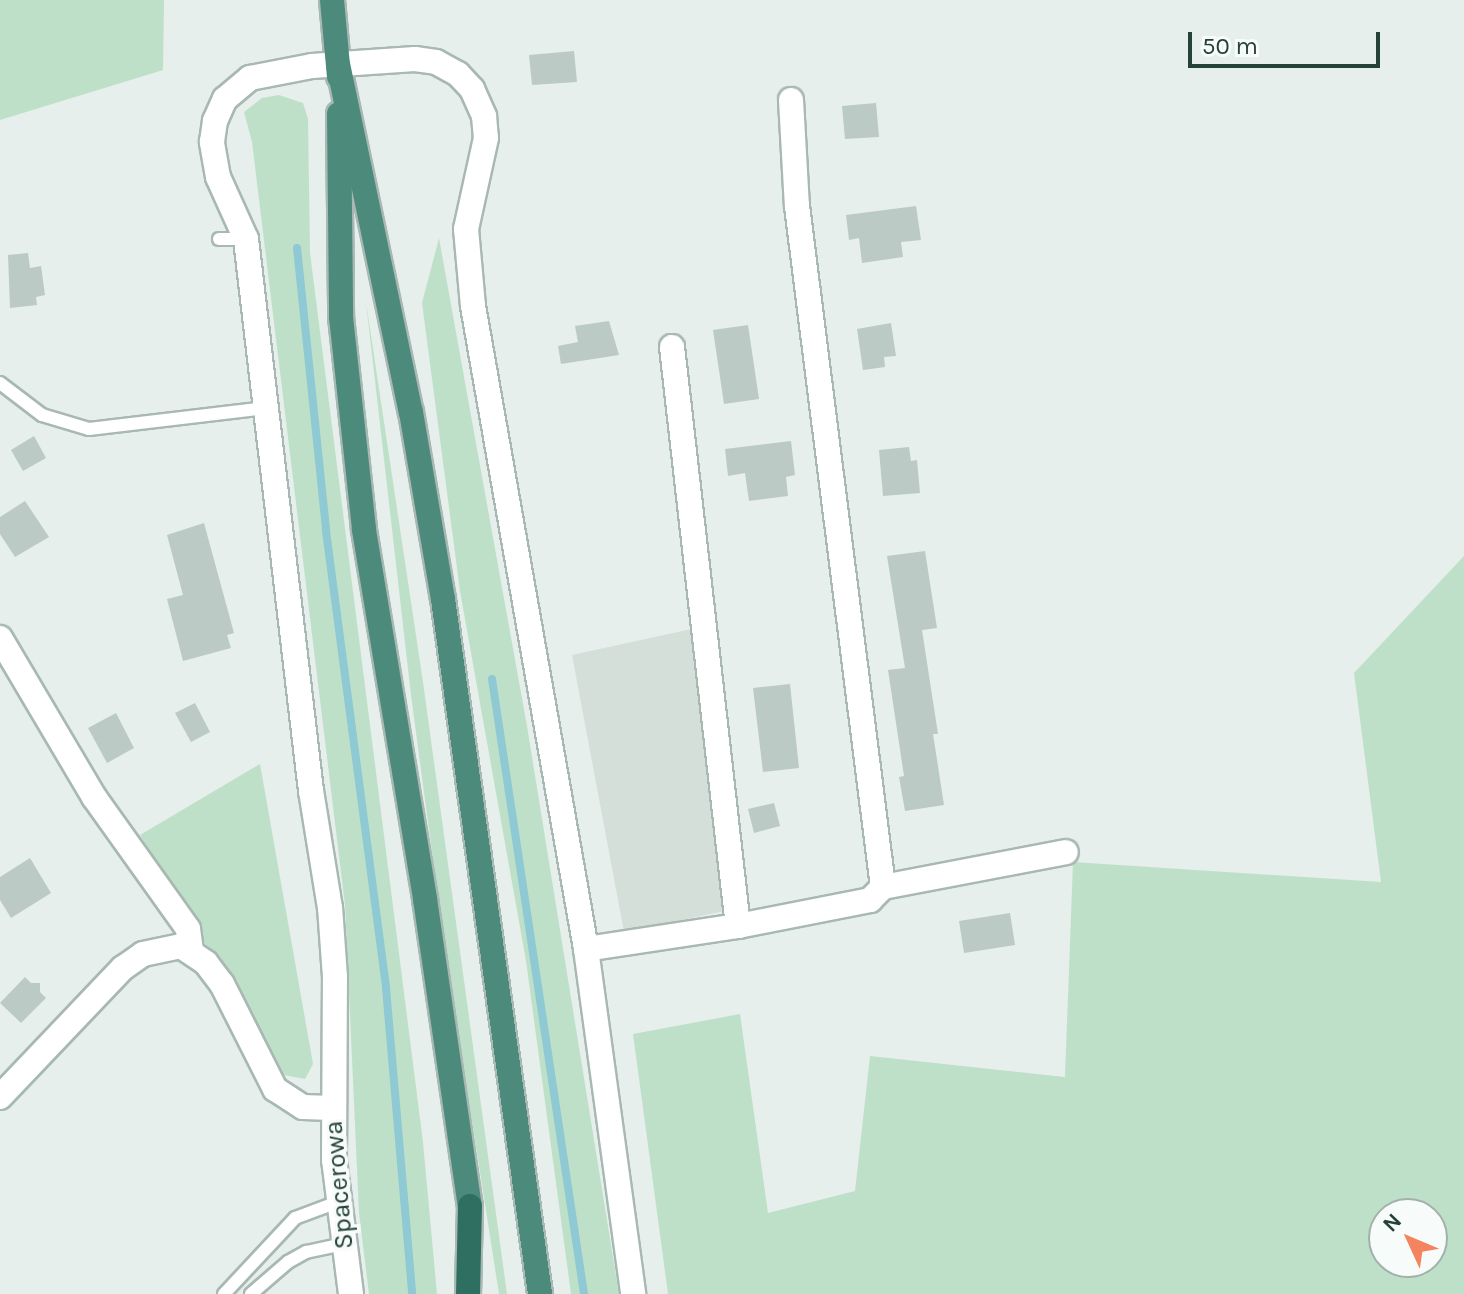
<!DOCTYPE html>
<style>
body{margin:0}
#map{position:relative;width:1464px;height:1294px;overflow:hidden;background:#e6efeb;font-family:Karla,sans-serif}
div>[style]{position:absolute}
.built>*{inset:0;background:#d4dfda}
.green>*{inset:0;background:#bfe0c8}
.stream>*{height:8px;margin:-4px;padding:0 4px;transform-origin:4px;border-radius:4px;background:#8ec9d4}
.building>*{inset:0;background:#bbcac4}
.roads{filter:drop-shadow(2px 0 #a8b8b2) drop-shadow(-2px 0 #a8b8b2) drop-shadow(0 2px #a8b8b2) drop-shadow(0 -2px #a8b8b2)}
.service>*{height:12px;margin:-6px;padding:0 6px;transform-origin:6px;border-radius:6px;background:#fff}
.minor>*{height:24px;margin:-12px;padding:0 12px;transform-origin:12px;border-radius:12px;background:#fff}
.tertiary>*{height:24px;margin:-12px;padding:0 12px;transform-origin:12px;border-radius:12px;background:#fff}
.trunk>*{height:24px;margin:-12px;padding:0 12px;transform-origin:12px;border-radius:12px;background:#4c8a7c}
.motorway>*{height:24px;margin:-12px;padding:0 12px;transform-origin:12px;border-radius:12px;background:#2f6f62}
span{translate:-50% -50%;white-space:nowrap;text-align:center;line-height:1.15;-webkit-text-stroke:7px #f7fbf9;paint-order:stroke}
.street-label{font-size:26px;color:#24423a}
.north{position:absolute;left:1368px;top:1198px;width:80px;height:80px;box-sizing:border-box;background:#f7fbf9;border:2px solid #a3b1ad;border-radius:50%;rotate:314deg;font-size:22px;font-weight:700;line-height:32px;text-align:center;color:#24423a}
.north::after{content:'';display:block;margin:auto;width:28px;height:36px;background:#f4845f;clip-path:polygon(50% 0,100% 100%,50% 72%,0 100%)}
.scale{position:absolute;left:1188px;top:32px;width:192px;height:36px;box-sizing:border-box;border:4px solid #24423a;border-top:0;padding-left:10px;font-size:24px;line-height:28px;white-space:nowrap;color:#24423a;-webkit-text-stroke:6px #f7fbf9;paint-order:stroke}
</style>
<div id="map">
<div class="built">
<div style="clip-path:polygon(696px 628px,739px 908px,624px 932px,572px 655px)"></div>
</div>
<div class="green">
<div style="clip-path:polygon(0 0,164px 0,163px 70px,0 120px)"></div>
<div style="clip-path:polygon(279px 95px,303px 103px,308px 119px,310px 253px,423px 1142px,437px 1294px,369px 1294px,359px 1213px,345px 905px,252px 142px,244px 112px,262px 98px)"></div>
<div style="clip-path:polygon(439px 238px,527px 726px,619px 1294px,571px 1294px,526px 961px,460px 591px,422px 303px)"></div>
<div style="clip-path:polygon(366px 302px,423px 682px,507px 1294px,499px 1294px,444px 942px,411px 695px)"></div>
<div style="clip-path:polygon(evenodd,1464px 556px,1464px 1294px,668px 1294px,633px 1034px,740px 1014px,768px 1213px,855px 1191px,870px 1056px,1065px 1077px,1073px 862px,1381px 882px,1354px 673px,1464px 556px,1384px 1214px,1432px 1214px,1432px 1262px,1384px 1262px,1384px 1214px)"></div>
<div style="clip-path:polygon(260px 764px,313px 1064px,305px 1079px,284px 1075px,140px 835px)"></div>
</div>
<div class="stream">
<div style="left:297px;top:248px;width:284px;rotate:84.1deg"></div>
<div style="left:326px;top:531px;width:461px;rotate:82.5deg"></div>
<div style="left:386px;top:988px;width:307px;rotate:85.1deg"></div>
<div style="left:492px;top:679px;width:622px;rotate:81.49deg"></div>
</div>
<div class="building">
<div style="clip-path:polygon(574px 51px,577px 82px,532px 85px,529px 55px)"></div>
<div style="clip-path:polygon(876px 103px,879px 137px,845px 139px,842px 106px)"></div>
<div style="clip-path:polygon(916px 206px,921px 240px,901px 242px,903px 257px,862px 263px,859px 238px,849px 240px,846px 215px)"></div>
<div style="clip-path:polygon(28px 253px,30px 268px,41px 266px,45px 295px,36px 297px,37px 305px,10px 308px,8px 255px)"></div>
<div style="clip-path:polygon(609px 321px,619px 355px,561px 364px,558px 346px,578px 342px,575px 326px)"></div>
<div style="clip-path:polygon(891px 323px,896px 356px,884px 357px,885px 367px,863px 370px,857px 329px)"></div>
<div style="clip-path:polygon(748px 325px,759px 399px,724px 404px,713px 330px)"></div>
<div style="clip-path:polygon(34px 436px,46px 458px,23px 471px,11px 450px)"></div>
<div style="clip-path:polygon(791px 441px,795px 475px,786px 477px,788px 496px,749px 501px,745px 473px,728px 476px,725px 449px)"></div>
<div style="clip-path:polygon(909px 447px,911px 461px,917px 460px,920px 493px,883px 496px,879px 450px)"></div>
<div style="clip-path:polygon(25px 501px,49px 537px,15px 557px,0 534px,0 517px)"></div>
<div style="clip-path:polygon(204px 523px,234px 633px,227px 635px,231px 648px,183px 661px,167px 599px,183px 595px,167px 535px)"></div>
<div style="clip-path:polygon(925px 551px,937px 628px,922px 630px,938px 734px,933px 734px,944px 805px,905px 811px,899px 777px,904px 776px,888px 670px,905px 668px,887px 556px)"></div>
<div style="clip-path:polygon(790px 684px,799px 768px,763px 772px,753px 688px)"></div>
<div style="clip-path:polygon(195px 703px,210px 732px,191px 742px,175px 713px)"></div>
<div style="clip-path:polygon(116px 713px,134px 748px,107px 763px,88px 728px)"></div>
<div style="clip-path:polygon(774px 803px,780px 826px,754px 833px,748px 809px)"></div>
<div style="clip-path:polygon(30px 858px,51px 893px,11px 918px,0 900px,0 877px)"></div>
<div style="clip-path:polygon(1010px 913px,1015px 945px,964px 953px,959px 921px)"></div>
<div style="clip-path:polygon(25px 977px,31px 983px,40px 983px,40px 992px,46px 998px,21px 1023px,0 1003px)"></div>
</div>
<div class="roads">
<div class="service">
<div style="left:219px;top:239px;width:27px"></div>
<div style="left:0;top:383px;width:53px;rotate:37.3deg"></div>
<div style="left:42px;top:415px;width:49px;rotate:16.6deg"></div>
<div style="left:89px;top:429px;width:178px;rotate:-6.8deg"></div>
<div style="left:224px;top:1294px;width:104px;rotate:-46.9deg"></div>
<div style="left:295px;top:1218px;width:46px;rotate:-20.4deg"></div>
<div style="left:251px;top:1294px;width:49px;rotate:-40.9deg"></div>
<div style="left:288px;top:1262px;width:21px;rotate:-29deg"></div>
<div style="left:306px;top:1252px;width:39px;rotate:-12deg"></div>
</div>
<div class="minor">
<div style="left:791px;top:100px;width:106px;rotate:86.8deg"></div>
<div style="left:797px;top:206px;width:686px;rotate:82.8deg"></div>
<div style="left:672px;top:347px;width:583px;rotate:83.5deg"></div>
<div style="left:0;top:638px;width:185px;rotate:59.4deg"></div>
<div style="left:94px;top:797px;width:162px;rotate:54.5deg"></div>
<div style="left:188px;top:929px;width:22px;rotate:82deg"></div>
<div style="left:586px;top:949px;width:154px;rotate:-8.6deg"></div>
<div style="left:738px;top:926px;width:135px;rotate:-11.1deg"></div>
<div style="left:870px;top:900px;width:18px;rotate:-45deg"></div>
<div style="left:883px;top:887px;width:186px;rotate:-10.8deg"></div>
<div style="left:0;top:1097px;width:178px;rotate:-46.4deg"></div>
<div style="left:123px;top:968px;width:24px;rotate:-35deg"></div>
<div style="left:143px;top:954px;width:39px;rotate:-12deg"></div>
<div style="left:181px;top:946px;width:30px;rotate:34deg"></div>
<div style="left:206px;top:963px;width:26px;rotate:53deg"></div>
<div style="left:222px;top:984px;width:118px;rotate:63.2deg"></div>
<div style="left:275px;top:1089px;width:33px;rotate:33deg"></div>
<div style="left:303px;top:1107px;width:29px;rotate:2deg"></div>
</div>
<div class="tertiary">
<div style="left:351px;top:1294px;width:135px;rotate:-97.2deg"></div>
<div style="left:334px;top:1160px;width:183px;rotate:-89.7deg"></div>
<div style="left:335px;top:977px;width:69px;rotate:-94.1deg"></div>
<div style="left:330px;top:908px;width:119px;rotate:-99.2deg"></div>
<div style="left:311px;top:791px;width:556px;rotate:-96.72deg"></div>
<div style="left:246px;top:239px;width:68px;rotate:-114.3deg"></div>
<div style="left:218px;top:177px;width:36px;rotate:-100deg"></div>
<div style="left:212px;top:142px;width:21px;rotate:-82deg"></div>
<div style="left:215px;top:121px;width:24px;rotate:-66deg"></div>
<div style="left:225px;top:99px;width:33px;rotate:-40deg"></div>
<div style="left:250px;top:78px;width:63px;rotate:-11deg"></div>
<div style="left:312px;top:66px;width:103px;rotate:-3.9deg"></div>
<div style="left:415px;top:59px;width:21px;rotate:8deg"></div>
<div style="left:436px;top:62px;width:25px;rotate:29deg"></div>
<div style="left:458px;top:74px;width:21px;rotate:47deg"></div>
<div style="left:472px;top:89px;width:30px;rotate:66deg"></div>
<div style="left:484px;top:116px;width:22px;rotate:85deg"></div>
<div style="left:486px;top:138px;width:93px;rotate:102.4deg"></div>
<div style="left:466px;top:229px;width:77px;rotate:84.8deg"></div>
<div style="left:473px;top:306px;width:653px;rotate:80.03deg"></div>
<div style="left:586px;top:949px;width:348px;rotate:82.2deg"></div>
</div>
<div class="trunk">
<div style="left:332px;top:0;width:77px;rotate:84.8deg"></div>
<div style="left:338px;top:64px;width:356px;rotate:78.2deg"></div>
<div style="left:411px;top:412px;width:190px;rotate:80.3deg"></div>
<div style="left:443px;top:599px;width:702px;rotate:82.05deg"></div>
<div style="left:339px;top:114px;width:203px;rotate:89.4deg"></div>
<div style="left:341px;top:317px;width:214px;rotate:83.8deg"></div>
<div style="left:364px;top:530px;width:374px;rotate:80.6deg"></div>
<div style="left:425px;top:899px;width:310px;rotate:81.7deg"></div>
</div>
<div class="motorway">
<div style="left:468px;top:1294px;width:88px;rotate:-88.7deg"></div>
</div>
</div>
<div class="street-label">
<span style="left:339px;top:1185px;rotate:-95deg">Spacerowa</span>
</div>
<div class="north">N</div>
<div class="scale">50 m</div>
</div>
